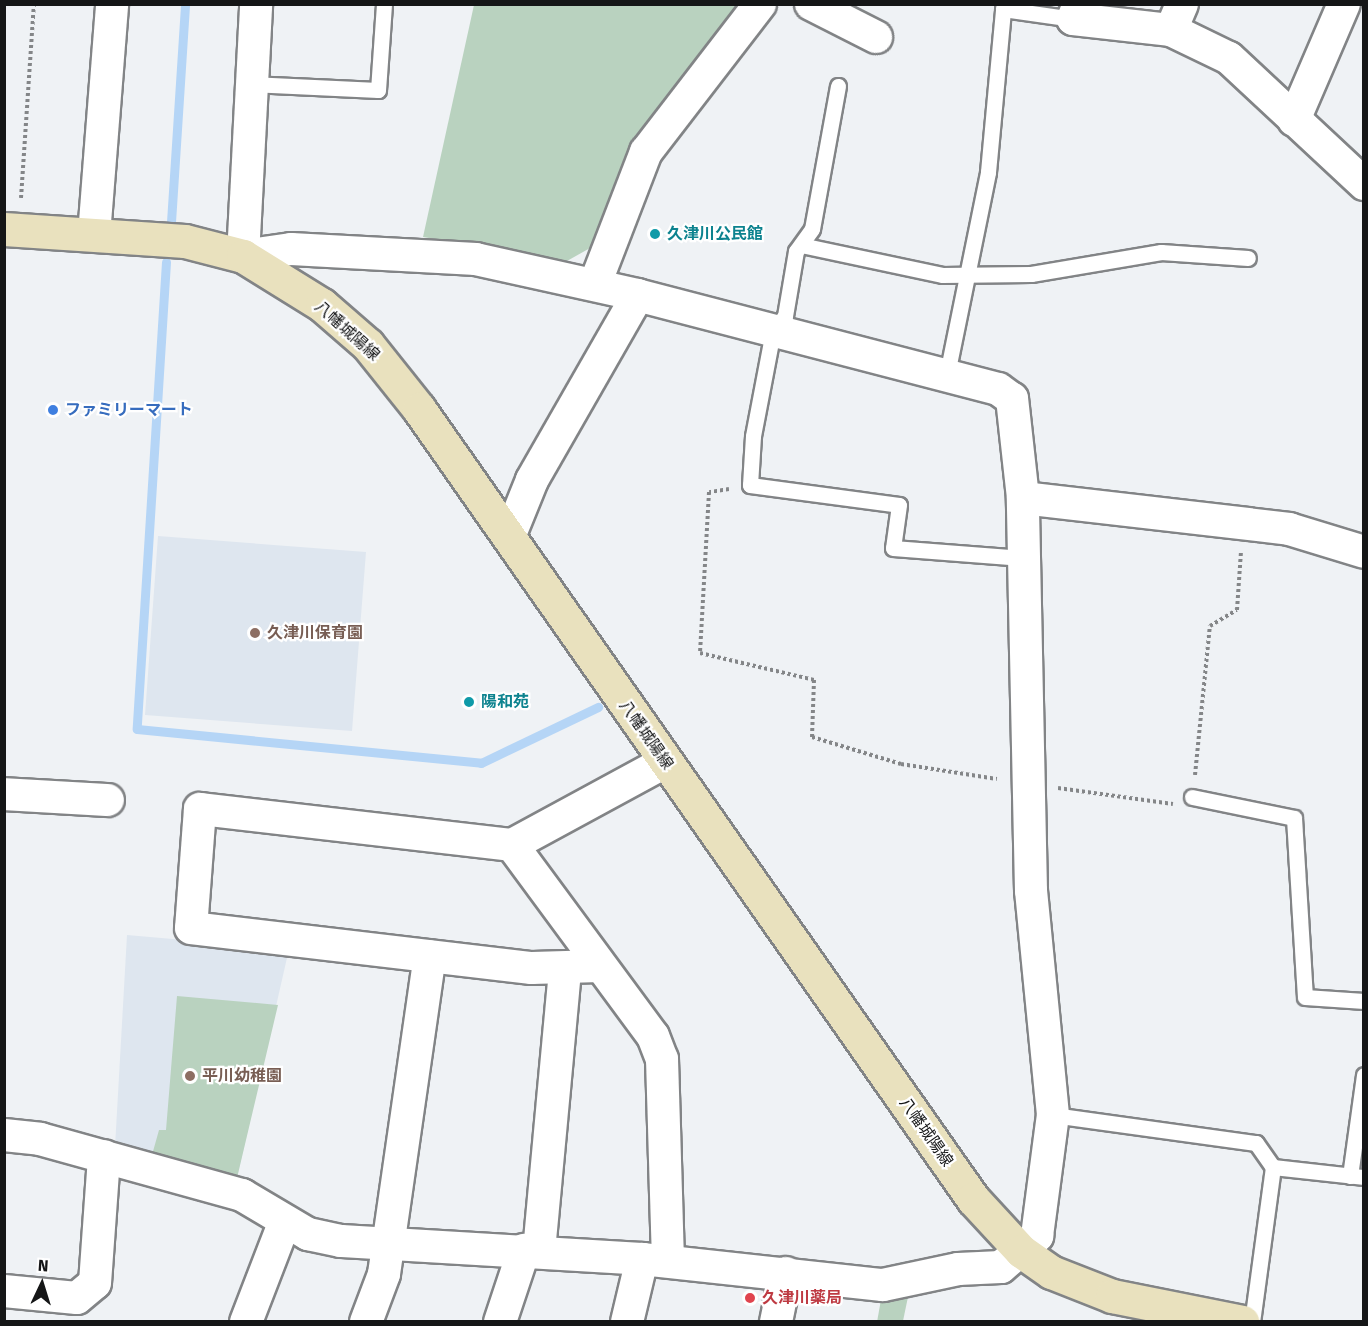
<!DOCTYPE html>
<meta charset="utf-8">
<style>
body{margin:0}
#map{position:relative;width:1368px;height:1326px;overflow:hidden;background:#eff2f5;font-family:"Fira Sans","Noto Sans JP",sans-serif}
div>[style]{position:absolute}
.built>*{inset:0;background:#dee6ef}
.green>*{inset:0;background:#b9d2bf}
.stream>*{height:9px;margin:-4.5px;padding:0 4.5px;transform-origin:4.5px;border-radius:4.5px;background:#b5d5f6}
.path>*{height:4px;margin-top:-2px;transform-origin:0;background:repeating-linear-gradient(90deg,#848688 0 3px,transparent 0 6px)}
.roads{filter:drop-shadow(2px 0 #828486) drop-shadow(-2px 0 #828486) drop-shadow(0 2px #828486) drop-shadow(0 -2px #828486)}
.lane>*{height:15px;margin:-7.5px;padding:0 7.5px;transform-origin:7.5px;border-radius:7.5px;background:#fff}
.street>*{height:32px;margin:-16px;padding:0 16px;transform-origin:16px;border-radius:16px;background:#fff}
.secondary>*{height:33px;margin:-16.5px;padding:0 16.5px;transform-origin:16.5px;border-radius:16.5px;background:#e9e1be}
.dots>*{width:16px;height:16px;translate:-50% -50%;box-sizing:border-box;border:3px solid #fff;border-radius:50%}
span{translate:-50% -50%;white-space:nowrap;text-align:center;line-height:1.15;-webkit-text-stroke:4.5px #fff;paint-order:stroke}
.culture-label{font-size:16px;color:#0d838f;font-weight:700}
.left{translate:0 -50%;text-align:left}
.street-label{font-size:16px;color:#151617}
.shop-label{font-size:16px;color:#366cbe;font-weight:700}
.education-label{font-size:16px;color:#785e54;font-weight:700}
.health-label{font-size:16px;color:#be3a42;font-weight:700}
.frame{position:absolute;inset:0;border:6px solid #151617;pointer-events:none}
.north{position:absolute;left:12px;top:1254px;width:60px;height:60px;-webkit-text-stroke:4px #fff;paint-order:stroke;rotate:4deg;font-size:16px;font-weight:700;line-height:24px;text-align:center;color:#151617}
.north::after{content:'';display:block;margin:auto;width:21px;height:27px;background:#151617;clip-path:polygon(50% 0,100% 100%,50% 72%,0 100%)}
</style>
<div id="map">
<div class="built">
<div style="clip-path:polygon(158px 536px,366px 552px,352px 731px,145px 715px)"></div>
<div style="clip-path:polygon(127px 935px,289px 949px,237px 1178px,115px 1147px)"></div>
</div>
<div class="green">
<div style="clip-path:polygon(474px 5px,737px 5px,599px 243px,567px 261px,423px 237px)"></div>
<div style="clip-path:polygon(177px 996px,278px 1005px,237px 1178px,152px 1155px,159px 1130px,166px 1130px)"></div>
<div style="clip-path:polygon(909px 1292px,903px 1321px,877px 1322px,882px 1294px)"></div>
</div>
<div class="stream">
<div style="left:171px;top:222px;width:218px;rotate:-86.3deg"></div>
<div style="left:166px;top:262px;width:468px;rotate:93.6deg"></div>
<div style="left:137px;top:729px;width:346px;rotate:5.6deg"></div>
<div style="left:481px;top:763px;width:130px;rotate:-25.6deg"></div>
</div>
<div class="path">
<div style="left:21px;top:198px;width:194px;rotate:-86.2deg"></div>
<div style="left:729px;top:489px;width:20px;rotate:171deg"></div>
<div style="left:709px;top:492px;width:161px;rotate:93.2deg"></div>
<div style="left:700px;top:653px;width:117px;rotate:13.3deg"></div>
<div style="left:814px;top:680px;width:57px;rotate:92deg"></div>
<div style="left:812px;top:737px;width:93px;rotate:16.9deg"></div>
<div style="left:901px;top:764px;width:97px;rotate:8.9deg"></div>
<div style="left:1195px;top:775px;width:150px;rotate:-84.3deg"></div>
<div style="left:1210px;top:626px;width:31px;rotate:-31deg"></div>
<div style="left:1237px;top:610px;width:58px;rotate:-86.1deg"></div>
<div style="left:1058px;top:788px;width:116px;rotate:7.9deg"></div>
</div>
<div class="roads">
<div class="lane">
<div style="left:250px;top:84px;width:128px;rotate:2.7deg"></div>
<div style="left:378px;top:90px;width:86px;rotate:-86deg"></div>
<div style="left:838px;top:86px;width:145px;rotate:100.3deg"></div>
<div style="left:812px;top:229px;width:27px;rotate:126deg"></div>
<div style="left:796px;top:251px;width:66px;rotate:99.6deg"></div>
<div style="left:785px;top:316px;width:19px;rotate:129deg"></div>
<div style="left:773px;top:331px;width:107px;rotate:100.8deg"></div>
<div style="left:753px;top:436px;width:49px;rotate:93.5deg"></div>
<div style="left:750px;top:485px;width:150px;rotate:7.6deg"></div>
<div style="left:899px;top:505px;width:43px;rotate:97.9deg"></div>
<div style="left:893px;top:548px;width:130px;rotate:4.4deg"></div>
<div style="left:801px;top:245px;width:144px;rotate:12deg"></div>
<div style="left:942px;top:275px;width:89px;rotate:-0.6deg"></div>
<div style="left:1031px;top:274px;width:132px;rotate:-9.6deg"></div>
<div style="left:1161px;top:252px;width:87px;rotate:3.9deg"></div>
<div style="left:946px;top:379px;width:211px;rotate:-78.5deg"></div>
<div style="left:988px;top:172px;width:164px;rotate:-84.7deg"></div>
<div style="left:1003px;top:9px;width:71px;rotate:8.1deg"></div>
<div style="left:1192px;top:797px;width:104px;rotate:11.6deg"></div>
<div style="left:1294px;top:818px;width:179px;rotate:86.5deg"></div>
<div style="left:1305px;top:997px;width:59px;rotate:3.9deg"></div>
<div style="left:1053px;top:1115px;width:205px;rotate:7.9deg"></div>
<div style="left:1256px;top:1143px;width:29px;rotate:55deg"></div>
<div style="left:1273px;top:1167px;width:156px;rotate:97.7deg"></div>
<div style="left:1273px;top:1167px;width:92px;rotate:6.3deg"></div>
<div style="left:1350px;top:1176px;width:102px;rotate:-82.1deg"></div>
</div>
<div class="street">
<div style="left:811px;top:4px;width:73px;rotate:26.9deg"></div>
<div style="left:1079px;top:4px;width:16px;rotate:112deg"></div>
<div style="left:1073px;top:19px;width:99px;rotate:6.4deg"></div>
<div style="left:1171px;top:30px;width:64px;rotate:25.8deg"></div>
<div style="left:1229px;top:58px;width:185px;rotate:43deg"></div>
<div style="left:1171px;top:30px;width:28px;rotate:-67deg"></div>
<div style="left:1294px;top:120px;width:126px;rotate:-66.7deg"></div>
<div style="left:94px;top:235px;width:232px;rotate:-85.5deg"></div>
<div style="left:595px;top:284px;width:142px;rotate:-68.9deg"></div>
<div style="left:646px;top:152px;width:187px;rotate:-52.4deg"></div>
<div style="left:1023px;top:498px;width:268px;rotate:6.6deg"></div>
<div style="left:1289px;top:529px;width:78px;rotate:17deg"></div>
<div style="left:509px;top:537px;width:61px;rotate:-68deg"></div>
<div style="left:532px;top:480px;width:213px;rotate:-60.2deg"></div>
<div style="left:665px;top:762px;width:174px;rotate:151.5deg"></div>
<div style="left:512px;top:845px;width:237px;rotate:53.6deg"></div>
<div style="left:653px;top:1036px;width:25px;rotate:69deg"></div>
<div style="left:662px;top:1059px;width:202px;rotate:88.3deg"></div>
<div style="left:4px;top:794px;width:104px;rotate:3.3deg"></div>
<div style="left:512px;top:845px;width:314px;rotate:-173.4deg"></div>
<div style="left:200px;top:809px;width:119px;rotate:94.3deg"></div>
<div style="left:191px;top:928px;width:343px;rotate:6.7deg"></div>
<div style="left:532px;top:968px;width:68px;rotate:-1.7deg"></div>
<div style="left:4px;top:1135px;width:36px;rotate:6deg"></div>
<div style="left:40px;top:1139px;width:210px;rotate:15.5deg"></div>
<div style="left:242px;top:1195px;width:77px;rotate:30.6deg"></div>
<div style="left:308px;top:1234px;width:34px;rotate:12deg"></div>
<div style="left:341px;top:1241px;width:302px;rotate:3.4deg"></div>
<div style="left:642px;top:1259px;width:242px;rotate:6.2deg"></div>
<div style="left:883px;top:1285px;width:77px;rotate:-12deg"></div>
<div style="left:958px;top:1269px;width:43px;rotate:-2.7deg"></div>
<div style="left:1001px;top:1267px;width:48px;rotate:-40.7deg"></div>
<div style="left:1037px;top:1236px;width:122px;rotate:-82.5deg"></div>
<div style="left:1053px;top:1115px;width:225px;rotate:-95.6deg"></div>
<div style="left:1031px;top:891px;width:393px;rotate:-91.2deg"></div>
<div style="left:1023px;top:498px;width:100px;rotate:-96.3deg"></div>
<div style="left:1012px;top:399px;width:17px;rotate:-144deg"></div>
<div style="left:998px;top:389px;width:372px;rotate:-165.4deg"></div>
<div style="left:638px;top:295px;width:166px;rotate:-167.5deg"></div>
<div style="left:476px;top:259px;width:185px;rotate:-176.9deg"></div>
<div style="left:291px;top:249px;width:49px;rotate:171.7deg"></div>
<div style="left:243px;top:256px;width:252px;rotate:-87deg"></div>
<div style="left:539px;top:1251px;width:281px;rotate:-84.7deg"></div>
<div style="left:4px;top:1291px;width:73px;rotate:5.5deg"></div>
<div style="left:77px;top:1298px;width:23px;rotate:-40deg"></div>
<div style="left:95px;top:1283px;width:127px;rotate:-85.9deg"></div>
<div style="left:246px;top:1322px;width:108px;rotate:-68.9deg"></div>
<div style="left:366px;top:1322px;width:51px;rotate:-69.4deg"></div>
<div style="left:384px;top:1274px;width:321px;rotate:-81.8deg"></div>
<div style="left:500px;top:1322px;width:76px;rotate:-71.6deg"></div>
<div style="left:627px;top:1322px;width:65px;rotate:-76.6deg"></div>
<div style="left:776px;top:1322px;width:50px;rotate:-78.5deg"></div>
</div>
<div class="secondary">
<div style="left:4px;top:229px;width:181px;rotate:3.8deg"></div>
<div style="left:185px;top:241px;width:60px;rotate:14.5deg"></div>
<div style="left:243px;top:256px;width:93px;rotate:31.8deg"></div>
<div style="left:322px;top:305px;width:61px;rotate:41deg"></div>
<div style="left:368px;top:345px;width:82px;rotate:51.4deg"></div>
<div style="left:419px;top:409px;width:965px;rotate:54.96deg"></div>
<div style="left:973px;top:1199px;width:71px;rotate:47.3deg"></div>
<div style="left:1021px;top:1251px;width:37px;rotate:35deg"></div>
<div style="left:1051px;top:1272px;width:66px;rotate:21.5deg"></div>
<div style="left:1112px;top:1296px;width:133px;rotate:11.3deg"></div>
</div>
</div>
<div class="dots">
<div style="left:655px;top:234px;background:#0f9aa8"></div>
<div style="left:53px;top:410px;background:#3f7fe0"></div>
<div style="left:255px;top:633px;background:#8d6e63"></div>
<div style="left:469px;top:702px;background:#0f9aa8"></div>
<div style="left:190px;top:1076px;background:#8d6e63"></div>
<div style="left:750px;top:1298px;background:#e0444e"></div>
</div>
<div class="culture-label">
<span class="left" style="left:667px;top:234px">久津川公民館</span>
<span class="left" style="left:481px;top:702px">陽和苑</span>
</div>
<div class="street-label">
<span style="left:347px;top:331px;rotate:42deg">八幡城陽線</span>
<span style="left:646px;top:735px;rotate:55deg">八幡城陽線</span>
<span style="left:926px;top:1132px;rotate:55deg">八幡城陽線</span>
</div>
<div class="shop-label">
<span class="left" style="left:65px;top:410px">ファミリーマート</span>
</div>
<div class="education-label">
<span class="left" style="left:267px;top:633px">久津川保育園</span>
<span class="left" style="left:202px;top:1076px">平川幼稚園</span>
</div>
<div class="health-label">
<span class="left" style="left:762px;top:1298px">久津川薬局</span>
</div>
<div class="frame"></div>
<div class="north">N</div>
</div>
